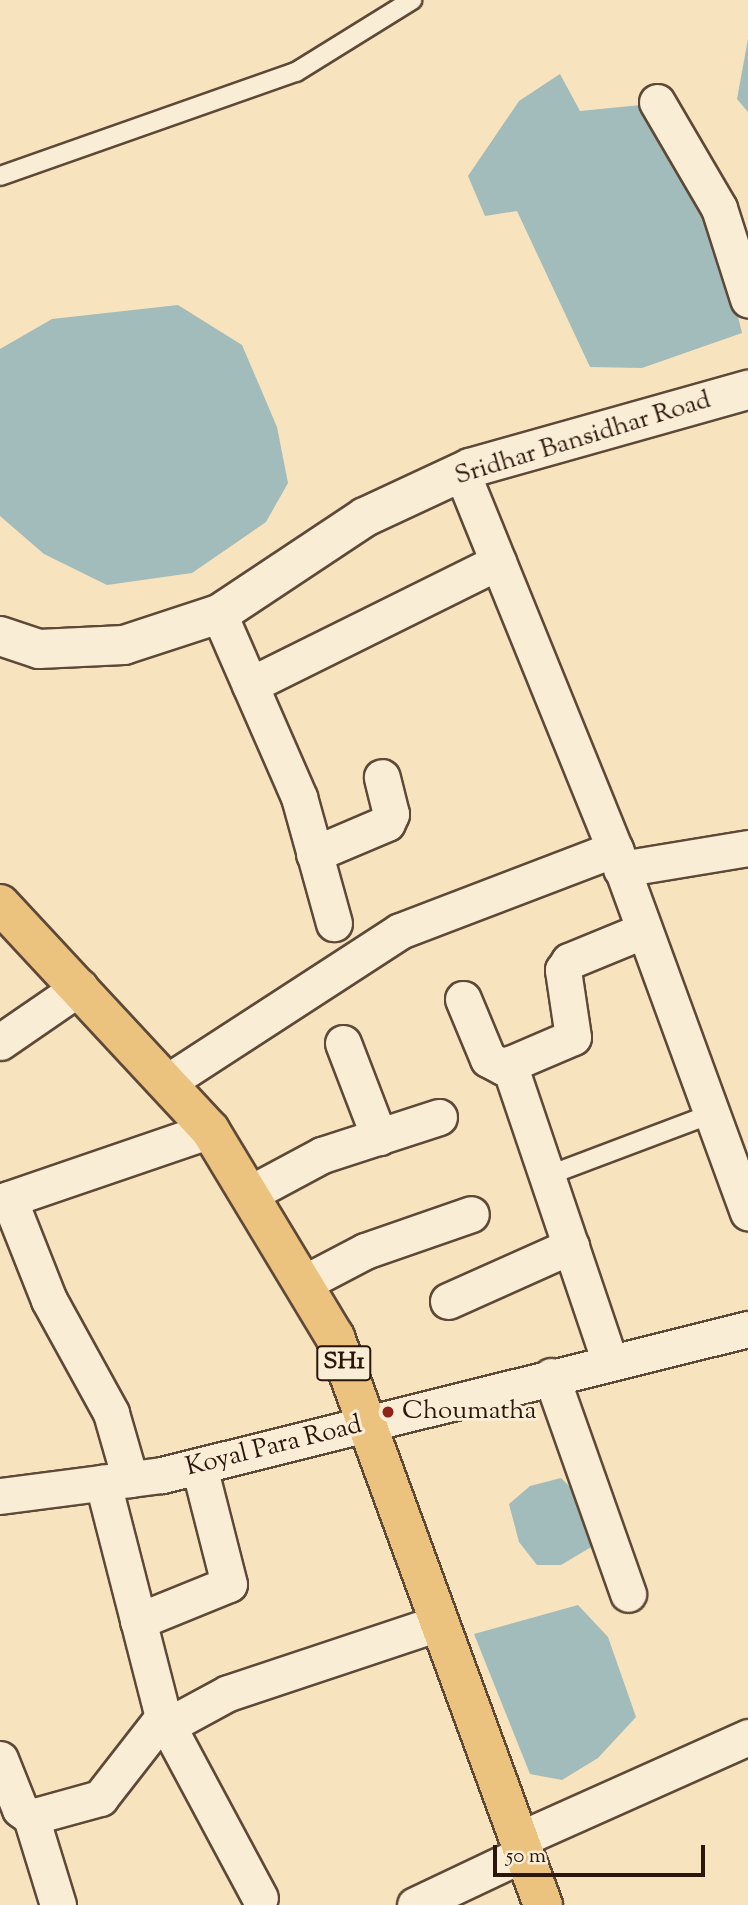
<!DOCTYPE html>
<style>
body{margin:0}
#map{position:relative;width:748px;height:1905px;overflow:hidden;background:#f7e3be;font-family:"Sorts Mill Goudy",serif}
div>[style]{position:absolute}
.water>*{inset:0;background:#a1bcba}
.roads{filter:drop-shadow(2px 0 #5e4938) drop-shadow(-2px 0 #5e4938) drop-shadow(0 2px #5e4938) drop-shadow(0 -2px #5e4938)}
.service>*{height:18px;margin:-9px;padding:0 9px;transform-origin:9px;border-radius:9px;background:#faedd5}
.minor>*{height:35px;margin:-17.5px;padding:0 17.5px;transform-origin:17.5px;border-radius:17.5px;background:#faedd5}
.tertiary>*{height:38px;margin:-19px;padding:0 19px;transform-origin:19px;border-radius:19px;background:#faedd5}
.primary>*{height:38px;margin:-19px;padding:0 19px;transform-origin:19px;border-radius:19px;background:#ecc27f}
.dots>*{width:19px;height:19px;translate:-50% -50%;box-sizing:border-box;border:4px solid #faedd5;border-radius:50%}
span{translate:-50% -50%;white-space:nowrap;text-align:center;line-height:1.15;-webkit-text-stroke:6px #faedd5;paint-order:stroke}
.shield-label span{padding:2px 5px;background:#faedd5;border:2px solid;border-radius:5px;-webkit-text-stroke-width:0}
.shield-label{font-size:24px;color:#2b160c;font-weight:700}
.street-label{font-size:26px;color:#2b160c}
.poi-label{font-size:26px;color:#2b160c}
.left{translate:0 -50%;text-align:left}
.scale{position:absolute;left:493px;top:1845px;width:212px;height:32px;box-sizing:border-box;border:4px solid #2b160c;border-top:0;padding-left:9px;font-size:21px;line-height:24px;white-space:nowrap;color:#2b160c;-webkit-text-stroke:5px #faedd5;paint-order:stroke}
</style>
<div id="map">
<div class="water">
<div style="clip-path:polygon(748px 39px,748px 112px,737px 99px)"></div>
<div style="clip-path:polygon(560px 74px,580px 111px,641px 105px,712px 209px,742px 333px,642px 368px,590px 367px,517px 211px,485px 216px,468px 176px,519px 101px)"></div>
<div style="clip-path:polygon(178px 305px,242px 345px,277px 427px,288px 483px,266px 522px,192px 573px,107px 585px,44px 554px,0 516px,0 349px,52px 319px)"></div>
<div style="clip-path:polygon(561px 1478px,590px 1506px,598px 1543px,561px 1565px,537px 1565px,519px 1542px,509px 1504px,530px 1486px)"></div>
<div style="clip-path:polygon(578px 1605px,608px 1637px,636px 1717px,598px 1758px,562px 1780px,530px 1774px,474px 1634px)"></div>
</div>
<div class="roads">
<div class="service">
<div style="left:0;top:176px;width:314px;rotate:-19.4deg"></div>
<div style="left:296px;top:72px;width:137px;rotate:-31.8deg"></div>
<div style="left:547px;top:1176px;width:175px;rotate:-20.7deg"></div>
</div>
<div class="minor">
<div style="left:657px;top:102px;width:123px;rotate:59.7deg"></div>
<div style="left:719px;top:208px;width:96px;rotate:72.3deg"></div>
<div style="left:462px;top:473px;width:406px;rotate:67.9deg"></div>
<div style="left:615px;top:849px;width:387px;rotate:69.9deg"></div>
<div style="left:219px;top:614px;width:200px;rotate:66.4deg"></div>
<div style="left:299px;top:797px;width:131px;rotate:74.5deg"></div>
<div style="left:250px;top:685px;width:277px;rotate:-26.4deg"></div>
<div style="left:314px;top:854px;width:79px;rotate:-23deg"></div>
<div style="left:387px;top:823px;width:10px;rotate:-66deg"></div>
<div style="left:391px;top:814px;width:38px;rotate:-104deg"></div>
<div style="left:621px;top:869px;width:129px;rotate:-9.4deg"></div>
<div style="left:463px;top:999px;width:65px;rotate:67.4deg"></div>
<div style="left:488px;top:1059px;width:17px;rotate:28deg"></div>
<div style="left:503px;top:1067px;width:76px;rotate:-23.2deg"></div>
<div style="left:573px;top:1037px;width:68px;rotate:-98.5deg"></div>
<div style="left:563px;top:970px;width:11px;rotate:-56deg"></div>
<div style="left:569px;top:961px;width:79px;rotate:-22.3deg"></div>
<div style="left:0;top:1042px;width:97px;rotate:-34.5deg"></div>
<div style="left:343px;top:1043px;width:101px;rotate:69deg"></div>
<div style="left:509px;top:1064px;width:315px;rotate:71.3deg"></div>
<div style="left:169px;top:1081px;width:275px;rotate:-33deg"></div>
<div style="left:400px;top:931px;width:230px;rotate:-20.9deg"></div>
<div style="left:251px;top:1193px;width:81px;rotate:-28.2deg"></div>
<div style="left:322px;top:1155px;width:123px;rotate:-18deg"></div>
<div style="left:9px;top:1199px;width:109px;rotate:68.4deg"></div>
<div style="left:49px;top:1300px;width:129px;rotate:61.2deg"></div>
<div style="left:111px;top:1413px;width:69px;rotate:73.9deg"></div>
<div style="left:0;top:1202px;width:222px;rotate:-18.9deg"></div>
<div style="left:304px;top:1283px;width:69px;rotate:-27.7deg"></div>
<div style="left:365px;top:1251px;width:112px;rotate:-19.2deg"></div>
<div style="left:448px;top:1301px;width:135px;rotate:-24.1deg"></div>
<div style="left:551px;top:1376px;width:231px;rotate:70.5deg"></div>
<div style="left:0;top:1496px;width:163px;rotate:-7.4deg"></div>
<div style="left:162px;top:1475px;width:604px;rotate:-13.99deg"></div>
<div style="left:138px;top:1621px;width:98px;rotate:-22.1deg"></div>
<div style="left:229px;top:1584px;width:122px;rotate:-104.3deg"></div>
<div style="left:163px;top:1717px;width:205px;rotate:61.8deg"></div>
<div style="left:167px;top:1726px;width:69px;rotate:-28.4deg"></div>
<div style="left:228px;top:1693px;width:222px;rotate:-18.4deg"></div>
<div style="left:0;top:1759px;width:54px;rotate:68.2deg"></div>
<div style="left:20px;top:1809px;width:14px;rotate:36deg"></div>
<div style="left:31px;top:1817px;width:92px;rotate:72.9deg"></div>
<div style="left:31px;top:1817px;width:72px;rotate:-15.4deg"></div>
<div style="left:100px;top:1798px;width:103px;rotate:-52.1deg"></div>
<div style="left:163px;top:1717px;width:242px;rotate:-104.4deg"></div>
<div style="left:518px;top:1840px;width:252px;rotate:-24.1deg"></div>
<div style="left:415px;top:1905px;width:119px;rotate:-25.3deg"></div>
</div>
<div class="tertiary">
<div style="left:0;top:636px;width:41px;rotate:18.4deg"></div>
<div style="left:39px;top:649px;width:85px;rotate:-2.7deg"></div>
<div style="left:124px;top:645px;width:100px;rotate:-18.1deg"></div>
<div style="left:219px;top:614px;width:175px;rotate:-33.6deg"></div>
<div style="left:365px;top:517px;width:116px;rotate:-25deg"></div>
<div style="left:470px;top:468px;width:289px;rotate:-15.7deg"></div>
</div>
<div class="primary">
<div style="left:0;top:904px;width:309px;rotate:47.1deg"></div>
<div style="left:210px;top:1130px;width:242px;rotate:58.9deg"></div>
<div style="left:335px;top:1337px;width:605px;rotate:69.89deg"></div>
</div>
</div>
<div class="dots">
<div style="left:388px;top:1412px;background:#8f2418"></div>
</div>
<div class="shield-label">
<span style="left:344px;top:1363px">SH1</span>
</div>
<div class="street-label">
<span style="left:583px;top:439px;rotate:-17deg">Sridhar Bansidhar Road</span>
<span style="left:274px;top:1447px;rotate:-14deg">Koyal Para Road</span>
</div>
<div class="poi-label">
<span class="left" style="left:402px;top:1412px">Choumatha</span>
</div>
<div class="scale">50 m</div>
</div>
